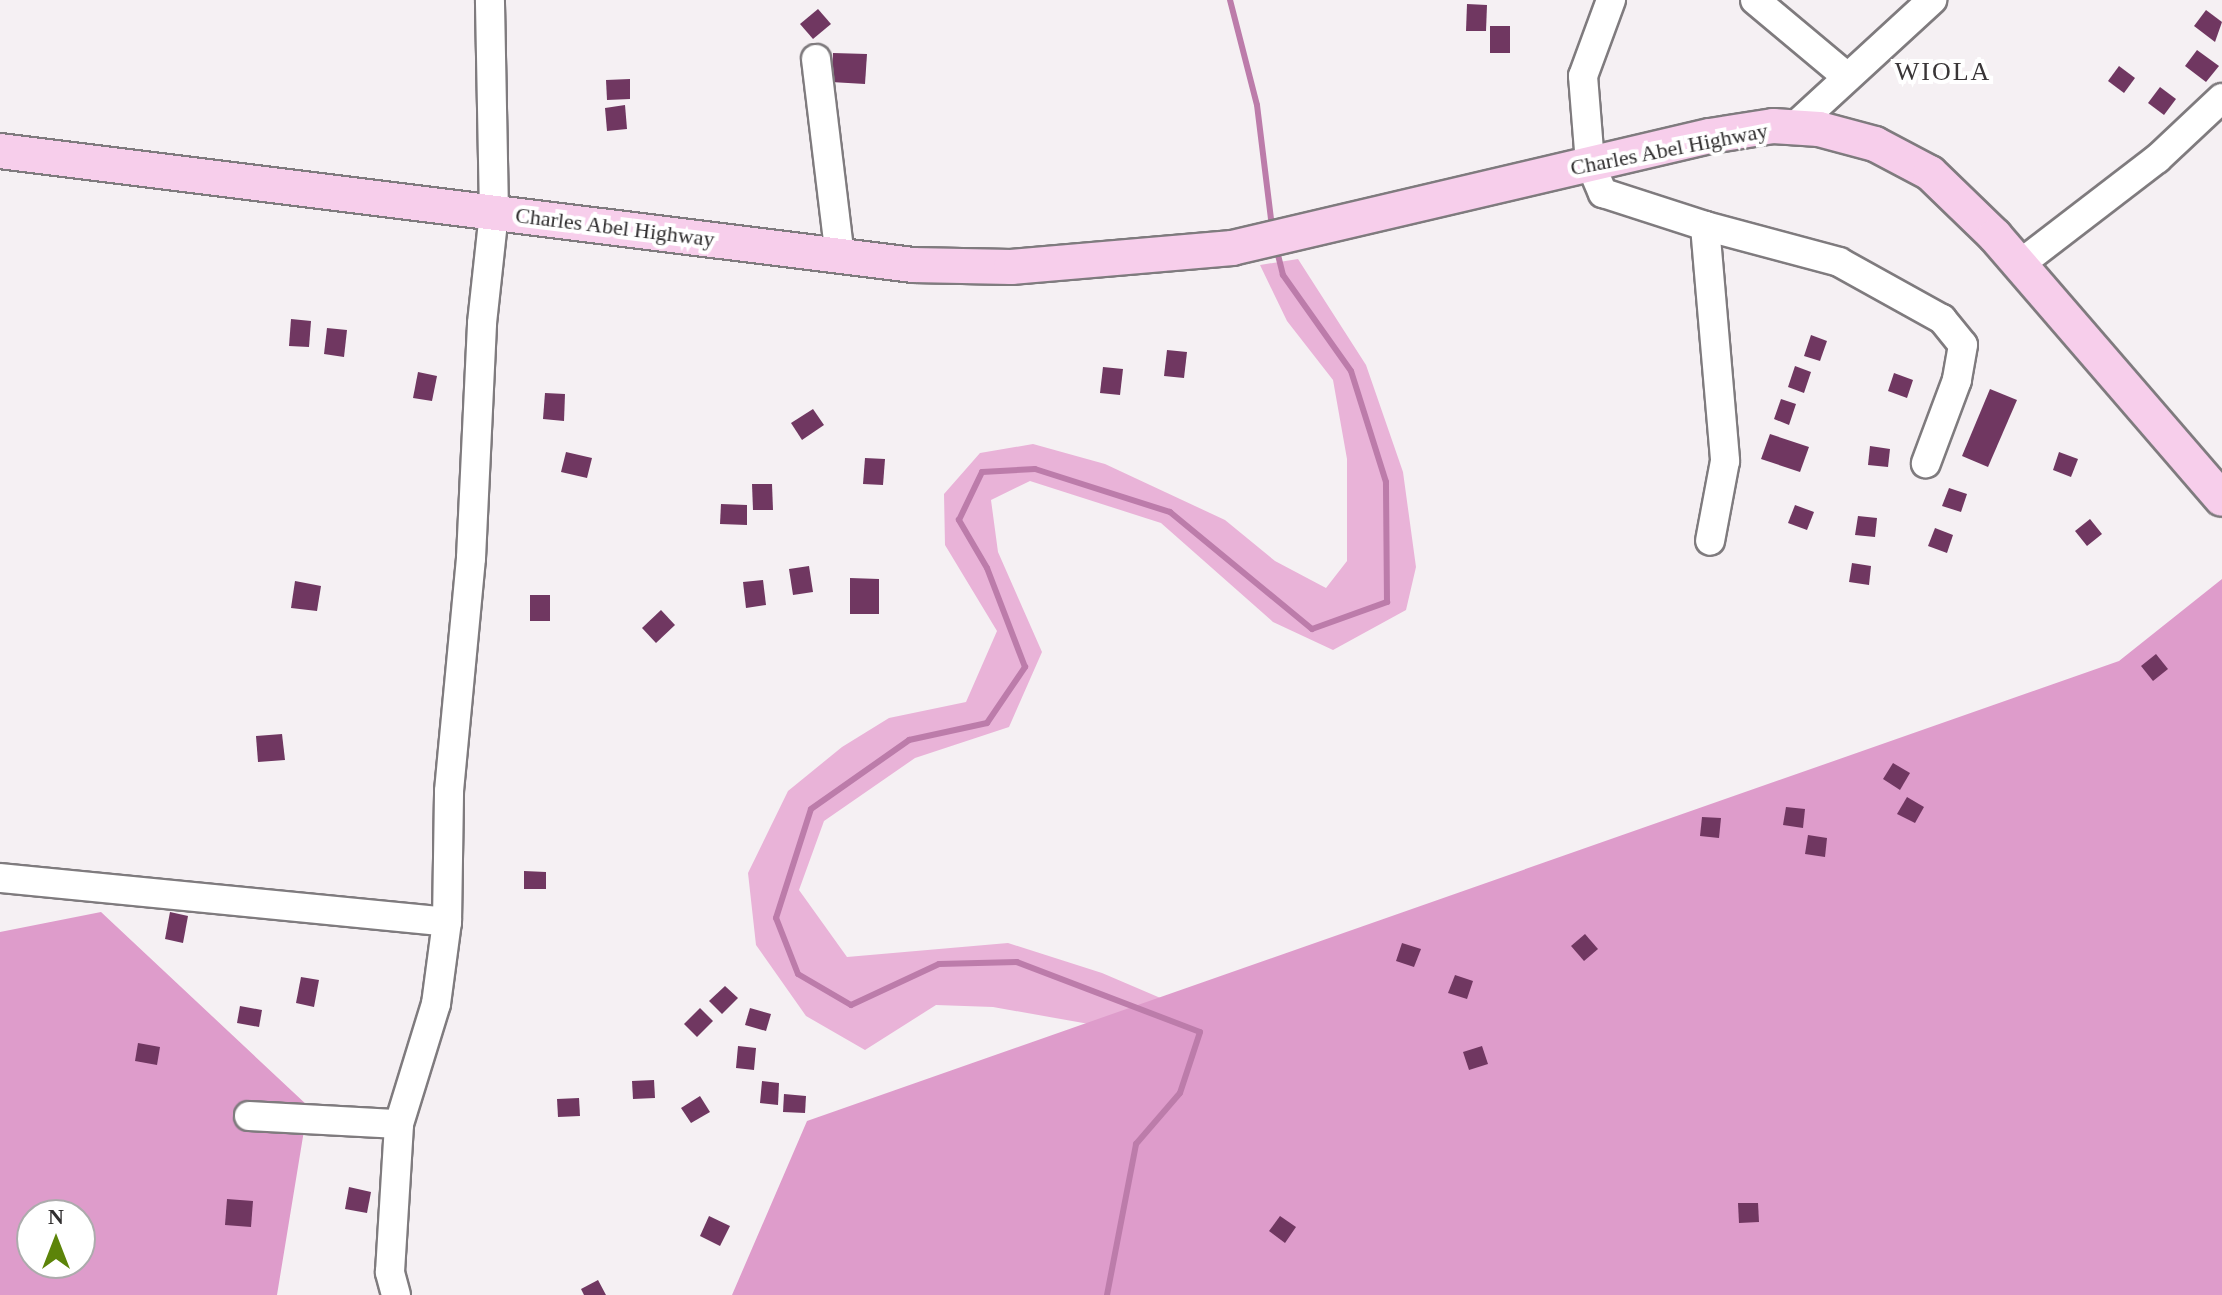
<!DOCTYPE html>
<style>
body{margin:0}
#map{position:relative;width:2222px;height:1295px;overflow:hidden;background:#f5f0f3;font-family:Georgia,serif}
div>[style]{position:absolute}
.green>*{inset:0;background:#e9b3d8}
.forest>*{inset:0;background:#de9ccb}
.stream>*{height:6px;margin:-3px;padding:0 3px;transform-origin:3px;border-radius:3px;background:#bc7caa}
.building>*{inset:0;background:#703761}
.roads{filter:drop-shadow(2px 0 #7f7b7e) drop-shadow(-2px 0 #7f7b7e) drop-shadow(0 2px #7f7b7e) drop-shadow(0 -2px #7f7b7e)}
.minor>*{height:28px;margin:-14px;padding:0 14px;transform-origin:14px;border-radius:14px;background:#fff}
.major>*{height:34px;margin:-17px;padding:0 17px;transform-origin:17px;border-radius:17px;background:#f7ceeb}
span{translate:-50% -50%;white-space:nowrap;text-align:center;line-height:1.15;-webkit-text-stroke:8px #fff;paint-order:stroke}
.street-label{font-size:22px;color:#302e2f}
.quarter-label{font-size:26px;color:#393537;letter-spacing:2px}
.north{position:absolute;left:16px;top:1199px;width:80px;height:80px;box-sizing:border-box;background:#fff;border:2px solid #acabac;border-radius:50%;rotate:0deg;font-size:22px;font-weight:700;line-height:32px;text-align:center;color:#302e2f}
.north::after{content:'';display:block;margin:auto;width:28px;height:36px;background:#5c8409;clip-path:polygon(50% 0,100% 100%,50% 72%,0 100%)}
</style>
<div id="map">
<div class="green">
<div style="clip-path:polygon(1298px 259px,1366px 365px,1403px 472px,1416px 567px,1406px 610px,1333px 650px,1273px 622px,1161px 523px,1030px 481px,991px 500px,998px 552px,1042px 652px,1009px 727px,915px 758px,824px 821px,799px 890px,847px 957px,1008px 943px,1102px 973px,1212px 1020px,1123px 1030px,993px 1007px,936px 1005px,865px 1050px,806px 1016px,756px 945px,748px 873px,788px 791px,842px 747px,889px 718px,966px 702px,997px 631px,945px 545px,944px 494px,980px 453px,1033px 444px,1105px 464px,1225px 520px,1275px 561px,1326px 588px,1347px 561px,1347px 459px,1333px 380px,1287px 321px,1260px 265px)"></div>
</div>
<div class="forest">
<div style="clip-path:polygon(2222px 579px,2222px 1295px,732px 1295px,807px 1121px,2119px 661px)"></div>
<div style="clip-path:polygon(evenodd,101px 912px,308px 1106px,277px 1295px,0 1295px,0 932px,101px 912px,32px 1215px,80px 1215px,80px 1263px,32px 1263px,32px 1215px)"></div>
</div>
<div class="stream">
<div style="left:1230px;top:0;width:108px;rotate:75.6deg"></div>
<div style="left:1257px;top:105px;width:124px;rotate:83deg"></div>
<div style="left:1107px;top:1295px;width:154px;rotate:-79.1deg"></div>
<div style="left:1136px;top:1144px;width:67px;rotate:-49.2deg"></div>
<div style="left:1180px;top:1093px;width:64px;rotate:-71.8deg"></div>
<div style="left:1200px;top:1032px;width:196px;rotate:-159.1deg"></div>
<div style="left:1017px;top:962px;width:78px;rotate:178.5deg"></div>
<div style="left:939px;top:964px;width:97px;rotate:155deg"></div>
<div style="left:851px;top:1005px;width:61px;rotate:-149.7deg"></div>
<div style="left:798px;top:974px;width:60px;rotate:-111.4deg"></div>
<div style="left:776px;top:918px;width:114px;rotate:-72.2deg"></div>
<div style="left:811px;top:809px;width:120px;rotate:-35.1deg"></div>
<div style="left:909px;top:740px;width:80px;rotate:-12.3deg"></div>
<div style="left:987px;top:723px;width:68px;rotate:-55.8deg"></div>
<div style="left:1025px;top:667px;width:106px;rotate:-111deg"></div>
<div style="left:987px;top:568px;width:56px;rotate:-120.3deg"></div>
<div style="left:959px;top:520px;width:53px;rotate:-64.4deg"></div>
<div style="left:982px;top:472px;width:53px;rotate:-3.2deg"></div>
<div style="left:1035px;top:469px;width:142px;rotate:17.7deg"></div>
<div style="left:1170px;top:512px;width:184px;rotate:39.5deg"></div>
<div style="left:1312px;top:629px;width:80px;rotate:-19.8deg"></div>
<div style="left:1387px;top:602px;width:120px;rotate:-90.5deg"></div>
<div style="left:1386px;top:482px;width:116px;rotate:-107.5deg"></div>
<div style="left:1351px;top:371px;width:118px;rotate:-125.3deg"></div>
<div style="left:1283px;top:275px;width:30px;rotate:-104deg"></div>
</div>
<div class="building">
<div style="clip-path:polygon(1467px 4px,1487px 5px,1486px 31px,1466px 31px)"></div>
<div style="clip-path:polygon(818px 9px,831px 24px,813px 39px,800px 24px)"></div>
<div style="clip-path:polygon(2206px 10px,2222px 22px,2215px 42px,2194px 26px)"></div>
<div style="clip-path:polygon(1490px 26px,1510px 26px,1510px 53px,1490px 53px)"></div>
<div style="clip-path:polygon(2197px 50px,2219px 66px,2206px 82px,2185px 66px)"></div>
<div style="clip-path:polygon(833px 53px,867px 54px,865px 84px,831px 82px)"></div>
<div style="clip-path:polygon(2119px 66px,2135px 78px,2124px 93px,2108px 81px)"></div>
<div style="clip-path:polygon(630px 79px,630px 99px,607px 100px,606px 80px)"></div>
<div style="clip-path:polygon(2160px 87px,2176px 99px,2164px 115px,2148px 103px)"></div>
<div style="clip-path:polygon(625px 105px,627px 129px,607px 131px,605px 108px)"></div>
<div style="clip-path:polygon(291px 319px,311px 321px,309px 347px,289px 346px)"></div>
<div style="clip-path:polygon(327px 328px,347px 330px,344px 357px,324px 354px)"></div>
<div style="clip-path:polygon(1811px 335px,1827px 341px,1820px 361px,1804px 356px)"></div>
<div style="clip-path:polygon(1167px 350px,1187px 352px,1184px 378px,1164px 376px)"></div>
<div style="clip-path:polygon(1795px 366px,1811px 372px,1804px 393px,1788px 387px)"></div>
<div style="clip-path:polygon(1103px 367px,1123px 369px,1120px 395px,1100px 393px)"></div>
<div style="clip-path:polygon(418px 372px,437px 376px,432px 401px,413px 398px)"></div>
<div style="clip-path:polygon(1894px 373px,1913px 380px,1907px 398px,1888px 391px)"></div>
<div style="clip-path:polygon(1990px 389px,2017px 400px,1988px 467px,1962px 456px)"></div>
<div style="clip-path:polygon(545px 393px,565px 394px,564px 421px,543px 419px)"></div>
<div style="clip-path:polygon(1781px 399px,1796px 404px,1789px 425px,1774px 419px)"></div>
<div style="clip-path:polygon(813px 409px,824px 425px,802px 440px,791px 423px)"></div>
<div style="clip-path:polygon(1770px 434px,1809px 447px,1800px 472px,1761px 459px)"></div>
<div style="clip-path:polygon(1870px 446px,1890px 449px,1888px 467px,1868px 465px)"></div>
<div style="clip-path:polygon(566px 452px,592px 458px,587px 478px,561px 472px)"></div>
<div style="clip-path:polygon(2059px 452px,2078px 459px,2071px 477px,2053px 470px)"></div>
<div style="clip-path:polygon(865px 458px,885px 459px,883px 485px,863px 484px)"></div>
<div style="clip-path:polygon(752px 484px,772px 484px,773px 510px,753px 510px)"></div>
<div style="clip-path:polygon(1949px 488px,1967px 494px,1961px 512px,1942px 506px)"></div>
<div style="clip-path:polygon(721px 504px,747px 505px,747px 525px,720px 524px)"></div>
<div style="clip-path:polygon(1795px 505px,1814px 512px,1807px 530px,1788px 523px)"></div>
<div style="clip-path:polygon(1858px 516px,1877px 518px,1875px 537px,1855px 535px)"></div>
<div style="clip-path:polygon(2090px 519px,2102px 534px,2087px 546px,2075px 531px)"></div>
<div style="clip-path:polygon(1935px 528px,1953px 535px,1947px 553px,1928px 546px)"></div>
<div style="clip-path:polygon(1852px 563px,1871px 566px,1869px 585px,1849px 582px)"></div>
<div style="clip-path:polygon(809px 566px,813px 592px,793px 595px,789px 569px)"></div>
<div style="clip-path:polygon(850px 578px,879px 579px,879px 614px,850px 614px)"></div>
<div style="clip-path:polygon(763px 580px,766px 605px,746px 608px,743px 582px)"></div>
<div style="clip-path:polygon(295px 581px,321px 586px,317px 611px,291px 608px)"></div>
<div style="clip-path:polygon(530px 595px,550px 595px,550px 621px,530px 621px)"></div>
<div style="clip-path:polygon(661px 610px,675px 625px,656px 643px,642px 628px)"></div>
<div style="clip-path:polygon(2156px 654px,2168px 669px,2153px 681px,2141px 666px)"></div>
<div style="clip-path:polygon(282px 734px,285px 760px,258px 762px,256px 736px)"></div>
<div style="clip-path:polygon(1893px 763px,1910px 773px,1900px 790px,1883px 779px)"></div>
<div style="clip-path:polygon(1907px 797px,1924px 807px,1915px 823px,1897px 814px)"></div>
<div style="clip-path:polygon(1786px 807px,1805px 809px,1803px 828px,1783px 825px)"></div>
<div style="clip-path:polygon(1702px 817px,1721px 818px,1719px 838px,1700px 836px)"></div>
<div style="clip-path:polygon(1808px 835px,1827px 838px,1825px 857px,1805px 854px)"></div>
<div style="clip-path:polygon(524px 871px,546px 872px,546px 889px,524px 889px)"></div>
<div style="clip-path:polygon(170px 912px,188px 916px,183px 943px,165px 939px)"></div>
<div style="clip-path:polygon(1585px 934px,1598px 949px,1584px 961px,1571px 946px)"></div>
<div style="clip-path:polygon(1402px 943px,1421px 949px,1414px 967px,1396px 961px)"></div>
<div style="clip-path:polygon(1455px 975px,1473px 981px,1467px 999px,1448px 993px)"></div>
<div style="clip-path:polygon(301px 977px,319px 980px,314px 1007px,296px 1003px)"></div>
<div style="clip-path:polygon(725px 986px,738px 998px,722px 1014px,709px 1001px)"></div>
<div style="clip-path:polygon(240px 1006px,262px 1010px,259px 1027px,237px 1023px)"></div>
<div style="clip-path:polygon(700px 1008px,713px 1021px,697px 1037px,684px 1024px)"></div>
<div style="clip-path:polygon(750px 1008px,771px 1014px,766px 1031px,745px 1025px)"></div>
<div style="clip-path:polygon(138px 1043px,160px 1047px,157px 1065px,135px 1061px)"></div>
<div style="clip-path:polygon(738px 1046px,756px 1048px,754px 1070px,736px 1068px)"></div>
<div style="clip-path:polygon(1482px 1046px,1488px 1064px,1469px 1070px,1463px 1052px)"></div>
<div style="clip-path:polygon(654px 1080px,655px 1098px,633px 1099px,632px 1081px)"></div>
<div style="clip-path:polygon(762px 1081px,779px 1083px,778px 1105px,760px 1103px)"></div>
<div style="clip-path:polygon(784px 1094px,806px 1096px,805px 1113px,783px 1112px)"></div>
<div style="clip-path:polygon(700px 1096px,710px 1112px,691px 1123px,681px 1108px)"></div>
<div style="clip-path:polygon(579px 1098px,580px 1116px,558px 1117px,557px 1099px)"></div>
<div style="clip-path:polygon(349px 1187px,371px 1192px,367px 1213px,345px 1209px)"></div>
<div style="clip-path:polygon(227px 1199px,253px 1201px,251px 1227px,225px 1225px)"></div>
<div style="clip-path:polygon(1738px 1203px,1758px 1203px,1759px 1222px,1739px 1223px)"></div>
<div style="clip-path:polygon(709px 1216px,730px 1226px,720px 1246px,700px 1236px)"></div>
<div style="clip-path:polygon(1280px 1216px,1296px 1227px,1285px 1243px,1269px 1231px)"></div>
<div style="clip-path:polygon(598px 1280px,606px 1295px,584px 1295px,581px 1289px)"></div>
</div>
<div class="roads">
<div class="minor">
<div style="left:1611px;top:0;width:81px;rotate:110.2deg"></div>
<div style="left:1583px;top:76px;width:87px;rotate:85.4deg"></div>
<div style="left:1590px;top:163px;width:33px;rotate:67deg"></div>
<div style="left:1603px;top:193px;width:107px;rotate:17.9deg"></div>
<div style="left:1705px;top:226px;width:236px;rotate:85.1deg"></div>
<div style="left:1725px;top:461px;width:81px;rotate:100.6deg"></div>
<div style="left:1755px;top:0;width:120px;rotate:39.9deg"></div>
<div style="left:816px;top:59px;width:198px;rotate:83.1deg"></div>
<div style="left:1794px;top:127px;width:188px;rotate:-42.6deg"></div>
<div style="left:1705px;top:226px;width:139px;rotate:15deg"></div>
<div style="left:1839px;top:262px;width:118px;rotate:29deg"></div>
<div style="left:1942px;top:319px;width:33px;rotate:51deg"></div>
<div style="left:1963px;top:345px;width:36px;rotate:100deg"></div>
<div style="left:1957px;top:380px;width:89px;rotate:110.5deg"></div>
<div style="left:2020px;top:264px;width:173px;rotate:-37.5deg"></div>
<div style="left:2157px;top:159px;width:89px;rotate:-43.2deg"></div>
<div style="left:0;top:878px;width:449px;rotate:5.6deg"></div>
<div style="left:249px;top:1116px;width:150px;rotate:3.1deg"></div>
<div style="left:396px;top:1295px;width:24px;rotate:-105deg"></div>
<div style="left:390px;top:1272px;width:148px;rotate:-86.5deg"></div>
<div style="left:399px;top:1124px;width:126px;rotate:-72.9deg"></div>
<div style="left:436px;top:1004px;width:83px;rotate:-82.4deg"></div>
<div style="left:447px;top:922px;width:131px;rotate:-89.1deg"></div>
<div style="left:449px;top:791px;width:234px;rotate:-84.6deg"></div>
<div style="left:471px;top:558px;width:235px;rotate:-87.3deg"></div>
<div style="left:482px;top:323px;width:112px;rotate:-83.8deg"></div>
<div style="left:494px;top:212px;width:212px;rotate:-91.1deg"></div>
</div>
<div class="major">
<div style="left:0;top:151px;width:920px;rotate:7.12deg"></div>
<div style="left:913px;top:265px;width:98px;rotate:1.2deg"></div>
<div style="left:1011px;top:267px;width:222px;rotate:-4.9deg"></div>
<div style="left:1232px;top:248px;width:491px;rotate:-13.2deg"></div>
<div style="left:1710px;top:136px;width:64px;rotate:-9deg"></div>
<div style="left:1773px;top:126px;width:46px;rotate:3.7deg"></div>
<div style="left:1819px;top:129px;width:58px;rotate:15deg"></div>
<div style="left:1875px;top:144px;width:62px;rotate:27.8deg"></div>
<div style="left:1930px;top:173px;width:91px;rotate:44.1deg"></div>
<div style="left:1995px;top:236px;width:347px;rotate:49.2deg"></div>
</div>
</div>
<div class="street-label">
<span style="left:1669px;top:149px;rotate:-11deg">Charles Abel Highway</span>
<span style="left:615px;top:227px;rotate:7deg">Charles Abel Highway</span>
</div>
<div class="quarter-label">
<span style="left:1943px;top:72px">WIOLA</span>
</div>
<div class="north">N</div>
</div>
